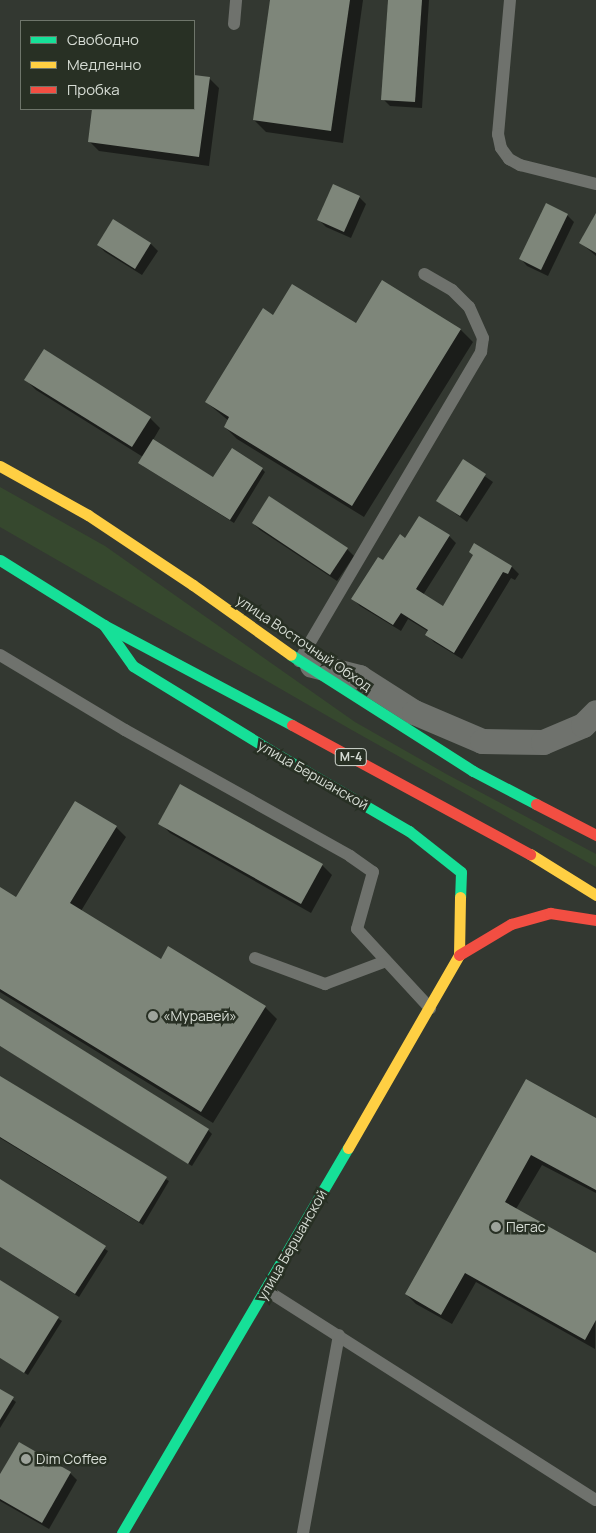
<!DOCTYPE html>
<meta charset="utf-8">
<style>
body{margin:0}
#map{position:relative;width:596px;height:1533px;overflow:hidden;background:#333831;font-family:Manrope,sans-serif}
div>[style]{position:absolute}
.green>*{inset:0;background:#36482e}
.shadow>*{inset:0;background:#0007}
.building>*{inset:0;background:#7e867a}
.lane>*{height:12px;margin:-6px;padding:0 6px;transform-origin:6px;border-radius:6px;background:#6f726d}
.street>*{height:25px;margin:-12.5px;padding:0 12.5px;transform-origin:12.5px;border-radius:12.5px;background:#6f726d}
.fast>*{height:11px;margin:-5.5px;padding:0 5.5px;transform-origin:5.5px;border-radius:5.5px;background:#16e098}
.slow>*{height:11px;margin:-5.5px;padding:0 5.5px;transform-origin:5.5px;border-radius:5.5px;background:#ffcf43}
.jam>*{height:11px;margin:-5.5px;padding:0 5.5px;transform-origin:5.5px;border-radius:5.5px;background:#f24e42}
.dots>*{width:14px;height:14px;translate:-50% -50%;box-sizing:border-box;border:2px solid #283024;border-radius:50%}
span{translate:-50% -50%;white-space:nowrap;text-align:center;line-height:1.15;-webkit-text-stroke:5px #283024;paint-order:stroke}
.shield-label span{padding:1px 4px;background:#283024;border:1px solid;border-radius:4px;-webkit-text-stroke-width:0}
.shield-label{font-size:12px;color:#d6dcd4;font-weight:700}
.street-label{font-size:14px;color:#d6dcd4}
.poi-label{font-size:14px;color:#d6dcd4}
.left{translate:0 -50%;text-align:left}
.legend{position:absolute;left:20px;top:20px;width:175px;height:90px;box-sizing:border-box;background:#283024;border:1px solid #6e756a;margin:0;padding:6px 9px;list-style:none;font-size:15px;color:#d6dcd4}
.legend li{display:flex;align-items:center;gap:10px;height:25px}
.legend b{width:25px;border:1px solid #6e756a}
</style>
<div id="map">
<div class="green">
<div style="clip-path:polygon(0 487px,105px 546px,355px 722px,448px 775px,596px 854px,596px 867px,350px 729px,0 527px)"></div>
</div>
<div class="shadow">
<div style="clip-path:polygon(271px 0,363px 0,343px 143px,266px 132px,254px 120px)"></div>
<div style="clip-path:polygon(389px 0,429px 0,422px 108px,390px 106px,383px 99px)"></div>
<div style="clip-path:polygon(194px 76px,209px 78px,219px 88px,209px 166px,99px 151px,89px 141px,93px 109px,194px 109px)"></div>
<div style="clip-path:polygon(359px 197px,366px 204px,351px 238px,326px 227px,319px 220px)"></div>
<div style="clip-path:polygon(567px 215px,574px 222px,548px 276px,527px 266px,520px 258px)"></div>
<div style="clip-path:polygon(596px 215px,596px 256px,581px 243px)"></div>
<div style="clip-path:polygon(113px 221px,151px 244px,158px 251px,142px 275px,105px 252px,98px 245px)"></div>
<div style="clip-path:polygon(273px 317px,356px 325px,461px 330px,473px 342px,364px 517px,237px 439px,225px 427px,229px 421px,206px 402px)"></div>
<div style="clip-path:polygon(26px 380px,150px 418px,160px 428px,153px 440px,214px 478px,262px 469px,265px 472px,234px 523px,143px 466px,143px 457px,36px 390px)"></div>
<div style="clip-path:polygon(463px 461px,493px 482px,467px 522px,438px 501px)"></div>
<div style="clip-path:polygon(253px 523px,347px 549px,354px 556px,337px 581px,260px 530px)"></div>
<div style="clip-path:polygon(449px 536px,456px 543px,423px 595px,443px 608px,474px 556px,475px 545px,512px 567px,519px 574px,515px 580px,511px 578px,462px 659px,434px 642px,427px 635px,429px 632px,408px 619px,401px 631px,360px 606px,353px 599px,406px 539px)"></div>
<div style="clip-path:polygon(180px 786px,322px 865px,332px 875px,311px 913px,170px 833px,160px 823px)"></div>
<div style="clip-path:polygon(116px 827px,126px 837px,81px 911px,161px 961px,265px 1007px,277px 1019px,213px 1123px,0 992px,0 889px,21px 902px)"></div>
<div style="clip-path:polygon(0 1000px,208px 1130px,212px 1134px,192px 1166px,0 1046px)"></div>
<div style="clip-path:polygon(0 1077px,169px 1181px,143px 1225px,0 1138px)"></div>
<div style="clip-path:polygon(526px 1081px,596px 1119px,596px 1193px,542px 1165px,516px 1209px,596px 1254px,595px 1349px,476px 1282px,452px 1324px,416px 1304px,406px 1294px)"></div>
<div style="clip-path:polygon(0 1181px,108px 1251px,79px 1297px,0 1247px)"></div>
<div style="clip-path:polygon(0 1282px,62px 1321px,28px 1375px,0 1358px)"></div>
<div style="clip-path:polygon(0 1390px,16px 1402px,0 1428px)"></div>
<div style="clip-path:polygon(70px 1473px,77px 1480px,49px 1529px,0 1501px,0 1477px)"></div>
</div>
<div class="building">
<div style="clip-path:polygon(270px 0,350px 0,331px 131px,253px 120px)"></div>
<div style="clip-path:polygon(388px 0,422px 0,415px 102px,381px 100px)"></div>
<div style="clip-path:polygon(194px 75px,210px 77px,199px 157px,88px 142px,92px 109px,194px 109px)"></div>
<div style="clip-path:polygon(333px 184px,360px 196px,344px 232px,317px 220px)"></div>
<div style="clip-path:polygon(546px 203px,568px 214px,541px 270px,519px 259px)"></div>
<div style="clip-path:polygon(596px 213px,596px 253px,579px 243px)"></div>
<div style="clip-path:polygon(113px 219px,151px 243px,135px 269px,97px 245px)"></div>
<div style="clip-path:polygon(382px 280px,461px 329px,352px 506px,224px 427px,229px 417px,205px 402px,263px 308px,273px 315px,292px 284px,356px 323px)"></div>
<div style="clip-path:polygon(44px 349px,151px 417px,132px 447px,24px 380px)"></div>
<div style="clip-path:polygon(153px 439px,213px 477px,232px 448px,263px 468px,230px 520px,138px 463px)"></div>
<div style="clip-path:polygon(463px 459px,486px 474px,460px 516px,436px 501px)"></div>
<div style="clip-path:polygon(269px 496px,348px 548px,330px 575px,252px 523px)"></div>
<div style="clip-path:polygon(419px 516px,450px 535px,416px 589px,443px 606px,473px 555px,469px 552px,474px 543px,512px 566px,508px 574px,503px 572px,454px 653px,425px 635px,428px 630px,401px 613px,393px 625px,351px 599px,378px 557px,383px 560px,400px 534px,405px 538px)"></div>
<div style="clip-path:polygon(180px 784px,323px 864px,301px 904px,158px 824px)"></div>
<div style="clip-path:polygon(75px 801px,117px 826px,70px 903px,161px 959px,168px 946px,266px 1006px,201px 1112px,0 989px,0 887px,16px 897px)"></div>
<div style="clip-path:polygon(0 998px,209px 1129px,188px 1164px,0 1046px)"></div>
<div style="clip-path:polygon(0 1076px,167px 1177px,139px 1222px,0 1137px)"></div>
<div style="clip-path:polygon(526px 1079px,596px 1118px,596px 1190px,531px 1155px,505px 1202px,596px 1253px,596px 1320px,585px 1340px,465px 1273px,441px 1315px,405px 1294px)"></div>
<div style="clip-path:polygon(0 1179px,106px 1246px,75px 1294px,0 1247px)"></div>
<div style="clip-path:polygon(0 1280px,59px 1317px,24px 1373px,0 1358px)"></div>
<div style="clip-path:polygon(0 1389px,14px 1397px,0 1420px)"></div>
<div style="clip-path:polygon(19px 1442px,71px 1472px,42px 1523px,0 1499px,0 1474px)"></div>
</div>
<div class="lane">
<div style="left:510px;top:0;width:135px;rotate:95.1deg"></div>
<div style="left:498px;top:134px;width:14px;rotate:78deg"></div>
<div style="left:501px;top:148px;width:14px;rotate:54deg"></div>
<div style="left:509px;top:159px;width:13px;rotate:29deg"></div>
<div style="left:520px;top:165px;width:78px;rotate:14deg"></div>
<div style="left:234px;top:24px;width:24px;rotate:-85deg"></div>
<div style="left:0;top:655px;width:146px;rotate:31deg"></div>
<div style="left:125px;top:730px;width:258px;rotate:29.2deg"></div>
<div style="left:350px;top:856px;width:28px;rotate:35deg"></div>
<div style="left:373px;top:872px;width:59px;rotate:105.7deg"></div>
<div style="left:357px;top:929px;width:108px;rotate:47.3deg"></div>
<div style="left:299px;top:661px;width:359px;rotate:-59.5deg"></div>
<div style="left:481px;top:352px;width:14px;rotate:-82deg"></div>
<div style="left:483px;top:338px;width:34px;rotate:-114deg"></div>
<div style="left:469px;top:307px;width:24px;rotate:-135deg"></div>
<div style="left:452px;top:290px;width:32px;rotate:-150deg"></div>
<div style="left:255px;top:958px;width:75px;rotate:20.4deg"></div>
<div style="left:325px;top:984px;width:65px;rotate:-20.7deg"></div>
<div style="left:266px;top:1290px;width:391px;rotate:32.5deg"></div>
<div style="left:303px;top:1533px;width:201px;rotate:-79.7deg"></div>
</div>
<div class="street">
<div style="left:312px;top:665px;width:49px;rotate:14.3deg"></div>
<div style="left:359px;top:677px;width:65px;rotate:32.5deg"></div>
<div style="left:414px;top:712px;width:74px;rotate:23.1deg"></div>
<div style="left:482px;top:741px;width:61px;rotate:0.9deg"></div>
<div style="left:543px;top:742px;width:43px;rotate:-23deg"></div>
<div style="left:583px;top:725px;width:18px;rotate:-45deg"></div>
</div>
<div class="fast">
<div style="left:0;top:560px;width:123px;rotate:32deg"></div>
<div style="left:104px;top:625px;width:213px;rotate:28deg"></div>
<div style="left:104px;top:625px;width:50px;rotate:54.7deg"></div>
<div style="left:133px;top:666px;width:172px;rotate:31.5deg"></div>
<div style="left:280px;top:756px;width:149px;rotate:30.2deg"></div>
<div style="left:409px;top:831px;width:66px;rotate:38.3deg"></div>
<div style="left:461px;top:872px;width:25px;rotate:92deg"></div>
<div style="left:291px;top:655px;width:216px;rotate:32.5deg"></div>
<div style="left:473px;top:771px;width:71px;rotate:27.6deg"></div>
<div style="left:122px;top:1533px;width:446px;rotate:-59.6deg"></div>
</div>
<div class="slow">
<div style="left:0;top:466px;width:101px;rotate:29.1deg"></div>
<div style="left:88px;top:515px;width:126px;rotate:33.7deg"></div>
<div style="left:193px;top:585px;width:120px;rotate:35.5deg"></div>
<div style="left:530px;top:854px;width:78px;rotate:31.8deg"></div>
<div style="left:348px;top:1148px;width:223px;rotate:-60.1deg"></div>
<div style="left:459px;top:955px;width:58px;rotate:-89deg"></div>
</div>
<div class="jam">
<div style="left:292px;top:725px;width:271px;rotate:28.5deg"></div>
<div style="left:536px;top:804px;width:68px;rotate:27.3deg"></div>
<div style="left:459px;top:955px;width:61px;rotate:-30.8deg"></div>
<div style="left:511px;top:924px;width:41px;rotate:-15.8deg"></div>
<div style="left:550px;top:913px;width:47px;rotate:8.7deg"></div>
</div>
<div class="dots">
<div style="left:153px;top:1016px;background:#9da39b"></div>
<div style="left:496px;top:1227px;background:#9da39b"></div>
<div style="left:26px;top:1459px;background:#9da39b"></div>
</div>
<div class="shield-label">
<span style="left:351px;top:757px">М-4</span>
</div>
<div class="street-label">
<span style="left:304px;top:643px;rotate:34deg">улица Восточный Обход</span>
<span style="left:313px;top:775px;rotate:30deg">улица Бершанской</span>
<span style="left:292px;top:1245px;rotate:-60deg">улица Бершанской</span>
</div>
<div class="poi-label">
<span class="left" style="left:163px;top:1016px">«Муравей»</span>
<span class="left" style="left:506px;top:1227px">Пегас</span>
<span class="left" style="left:36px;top:1459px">Dim Coffee</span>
</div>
<ul class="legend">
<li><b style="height:6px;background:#16e098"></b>Свободно</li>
<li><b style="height:6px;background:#ffcf43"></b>Медленно</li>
<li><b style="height:6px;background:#f24e42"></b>Пробка</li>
</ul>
</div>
